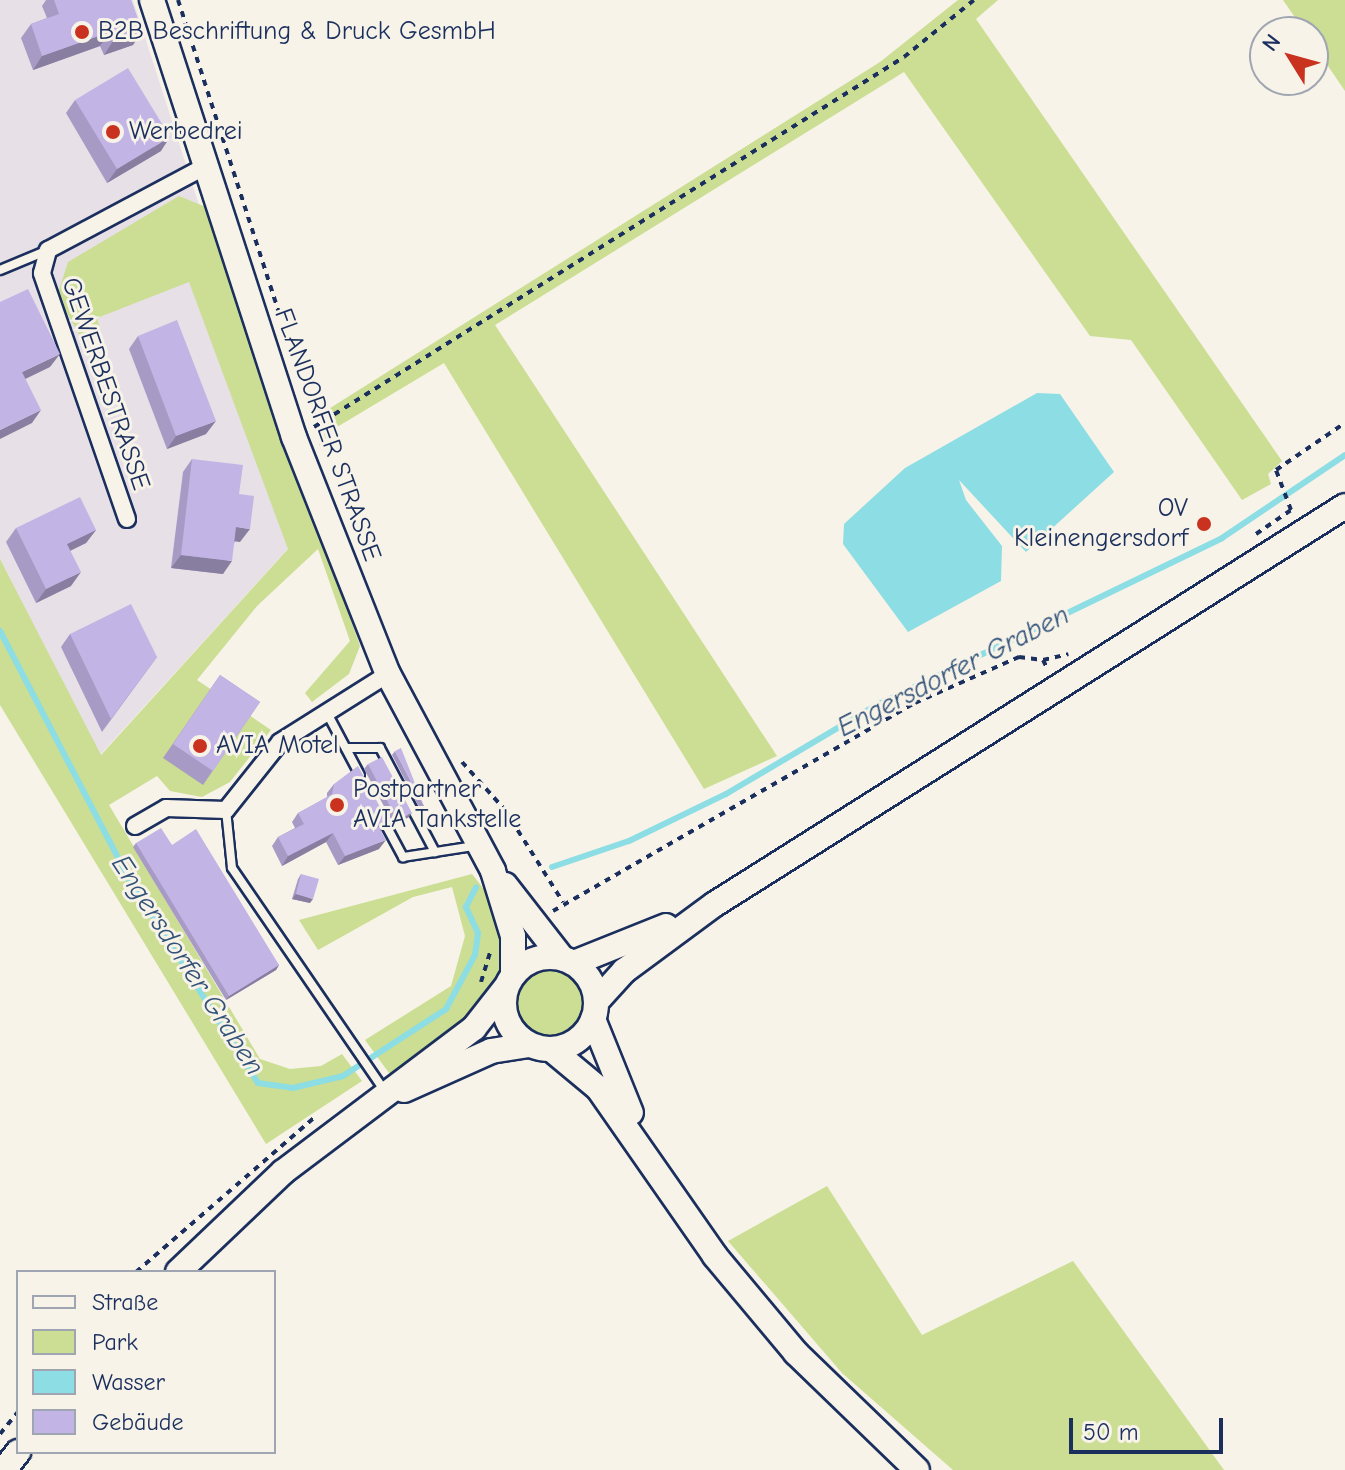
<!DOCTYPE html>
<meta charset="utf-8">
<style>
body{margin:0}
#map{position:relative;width:1345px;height:1470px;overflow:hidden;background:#f7f3e8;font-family:"Comic Neue",sans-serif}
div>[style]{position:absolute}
.built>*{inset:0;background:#e7e0e7}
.green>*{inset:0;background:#cbde93}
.round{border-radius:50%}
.water>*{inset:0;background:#8cdde4}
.stream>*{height:6px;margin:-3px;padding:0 3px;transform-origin:3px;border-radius:3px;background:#8cdde4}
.path>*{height:4px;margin-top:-2px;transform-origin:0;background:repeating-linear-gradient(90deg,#1b2f5e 0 6px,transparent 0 12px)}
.roads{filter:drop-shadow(2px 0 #1b2f5e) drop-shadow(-2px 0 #1b2f5e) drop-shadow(0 2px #1b2f5e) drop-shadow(0 -2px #1b2f5e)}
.service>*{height:8px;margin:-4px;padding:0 4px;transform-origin:4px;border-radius:4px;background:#f7f3e8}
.minor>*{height:16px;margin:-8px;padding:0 8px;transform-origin:8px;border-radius:8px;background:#f7f3e8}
.secondary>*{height:24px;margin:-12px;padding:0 12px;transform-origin:12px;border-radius:12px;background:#f7f3e8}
.secondary>.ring{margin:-12px;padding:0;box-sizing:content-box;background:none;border:24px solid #f7f3e8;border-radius:50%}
.wall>*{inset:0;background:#a79bc5}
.shaded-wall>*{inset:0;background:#887ea0}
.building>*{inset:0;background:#c2b4e5}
.dots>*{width:22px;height:22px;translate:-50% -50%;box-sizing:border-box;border:4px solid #f7f3e8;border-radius:50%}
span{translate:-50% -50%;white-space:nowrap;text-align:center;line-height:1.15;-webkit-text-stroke:6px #f7f3e8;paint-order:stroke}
.poi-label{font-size:26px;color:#1b2f5e}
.left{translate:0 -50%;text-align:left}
.right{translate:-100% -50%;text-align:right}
.street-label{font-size:26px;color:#1b2f5e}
.water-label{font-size:28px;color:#325279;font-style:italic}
.legend{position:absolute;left:16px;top:1270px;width:260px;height:184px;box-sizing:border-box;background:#f7f3e8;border:2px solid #9fa5b1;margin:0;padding:10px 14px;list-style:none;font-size:24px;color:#1b2f5e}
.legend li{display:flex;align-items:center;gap:16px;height:40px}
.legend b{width:40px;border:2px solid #9fa5b1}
.north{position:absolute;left:1249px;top:16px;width:80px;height:80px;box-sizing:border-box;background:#f7f3e8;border:2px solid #9fa5b1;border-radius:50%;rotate:307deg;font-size:22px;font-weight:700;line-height:32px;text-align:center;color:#1b2f5e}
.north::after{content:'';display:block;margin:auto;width:28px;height:36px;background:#c8321e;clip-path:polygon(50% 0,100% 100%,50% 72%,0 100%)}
.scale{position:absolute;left:1069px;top:1418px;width:154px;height:36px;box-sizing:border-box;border:4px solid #1b2f5e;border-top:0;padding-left:10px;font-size:24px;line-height:28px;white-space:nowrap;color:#1b2f5e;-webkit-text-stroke:6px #f7f3e8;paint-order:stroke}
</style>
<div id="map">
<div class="built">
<div style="clip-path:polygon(0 0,133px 0,304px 531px,100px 755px,0 559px)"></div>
</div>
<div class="green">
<div style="clip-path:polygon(958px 0,998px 0,976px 19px,1282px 461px,1268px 474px,1271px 484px,1242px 500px,1131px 340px,1090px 336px,904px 72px,495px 325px,777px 756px,704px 789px,444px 363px,337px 427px,319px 446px,327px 410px,880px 62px)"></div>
<div style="clip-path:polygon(1283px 0,1345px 0,1345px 91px,1313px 44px,1313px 32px,1305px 32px)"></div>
<div style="clip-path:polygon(179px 196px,206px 207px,360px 646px,349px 674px,312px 702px,305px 693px,350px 641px,318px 549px,257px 606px,197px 680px,271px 730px,230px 782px,202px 797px,170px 791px,157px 776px,109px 805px,260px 1059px,290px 1069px,321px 1066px,342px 1054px,362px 1081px,266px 1144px,0 705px,0 559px,101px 755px,288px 549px,189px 282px,97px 318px,101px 332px,82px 339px,57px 296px,68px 262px)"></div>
<div style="clip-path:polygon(472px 874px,494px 902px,506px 944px,496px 984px,481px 1010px,402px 1071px,389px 1073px,365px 1040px,451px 986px,465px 936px,452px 887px,413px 897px,318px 950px,299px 920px)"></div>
<div class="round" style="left:515px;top:967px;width:70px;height:70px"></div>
<div style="clip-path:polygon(827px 1186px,922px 1335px,1073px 1261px,1224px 1470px,953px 1470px,842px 1373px,728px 1241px)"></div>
</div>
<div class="water">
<div style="clip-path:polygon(1037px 393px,1060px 394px,1114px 472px,1026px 552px,959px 480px,966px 500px,1002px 546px,1001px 581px,908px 632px,843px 544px,844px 524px,905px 468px)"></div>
</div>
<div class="stream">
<div style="left:0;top:631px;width:280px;rotate:62.5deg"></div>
<div style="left:129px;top:879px;width:241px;rotate:57.7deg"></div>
<div style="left:258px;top:1083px;width:35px;rotate:8deg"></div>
<div style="left:293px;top:1088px;width:51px;rotate:-13.5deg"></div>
<div style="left:343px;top:1076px;width:123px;rotate:-33deg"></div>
<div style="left:446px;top:1009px;width:61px;rotate:-61.8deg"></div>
<div style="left:475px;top:955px;width:22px;rotate:-82deg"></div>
<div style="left:478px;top:933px;width:29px;rotate:-115deg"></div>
<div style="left:466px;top:907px;width:22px;rotate:-63deg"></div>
<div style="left:552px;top:867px;width:81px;rotate:-18.7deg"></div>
<div style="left:629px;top:841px;width:108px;rotate:-25.9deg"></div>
<div style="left:726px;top:794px;width:173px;rotate:-30.6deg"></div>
<div style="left:875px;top:706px;width:386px;rotate:-25.8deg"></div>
<div style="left:1222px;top:538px;width:148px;rotate:-34deg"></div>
</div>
<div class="path">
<div style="left:178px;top:0;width:334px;rotate:72.1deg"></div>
<div style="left:314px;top:427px;width:696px;rotate:-32.09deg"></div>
<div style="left:904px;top:57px;width:90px;rotate:-39.2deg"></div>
<div style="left:1256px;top:534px;width:42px;rotate:-34.4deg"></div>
<div style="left:1291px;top:510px;width:43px;rotate:-110.6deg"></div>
<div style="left:1276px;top:470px;width:83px;rotate:-34.3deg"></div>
<div style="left:1043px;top:660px;width:26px;rotate:-13deg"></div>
<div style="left:462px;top:762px;width:64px;rotate:48.1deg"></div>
<div style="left:505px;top:810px;width:109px;rotate:57.8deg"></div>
<div style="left:553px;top:911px;width:418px;rotate:-29.9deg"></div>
<div style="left:915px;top:703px;width:114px;rotate:-23.9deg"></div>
<div style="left:1019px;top:657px;width:24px;rotate:7deg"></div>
<div style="left:1043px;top:660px;width:11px;rotate:63deg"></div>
<div style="left:481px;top:982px;width:31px;rotate:-73deg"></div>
<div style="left:136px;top:1272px;width:237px;rotate:-40.9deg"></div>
<div style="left:0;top:1434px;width:28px;rotate:-51deg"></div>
</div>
<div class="roads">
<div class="service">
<div style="left:0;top:270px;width:52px;rotate:-22.6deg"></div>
<div style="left:327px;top:713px;width:70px;rotate:62deg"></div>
<div style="left:346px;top:748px;width:34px"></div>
<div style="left:380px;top:748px;width:118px;rotate:62.1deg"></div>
<div style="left:226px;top:810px;width:58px;rotate:84.1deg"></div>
<div style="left:232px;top:868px;width:273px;rotate:55.6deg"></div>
<div style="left:381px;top:816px;width:47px;rotate:61.8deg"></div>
<div style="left:403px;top:857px;width:72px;rotate:-8.8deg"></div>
</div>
<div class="minor">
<div style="left:127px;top:519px;width:260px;rotate:-109.1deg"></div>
<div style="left:42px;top:273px;width:24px;rotate:-75deg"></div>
<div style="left:48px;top:250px;width:177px;rotate:-28deg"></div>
<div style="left:135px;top:826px;width:36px;rotate:-30deg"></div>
<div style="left:166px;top:808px;width:60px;rotate:1.9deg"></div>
<div style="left:226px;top:810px;width:87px;rotate:-51.5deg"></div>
<div style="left:280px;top:742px;width:128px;rotate:-32.2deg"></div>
</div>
<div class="secondary">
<div style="left:152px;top:0;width:459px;rotate:72deg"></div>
<div style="left:294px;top:437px;width:255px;rotate:68.4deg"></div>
<div style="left:388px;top:674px;width:223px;rotate:61.9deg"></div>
<div style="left:493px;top:871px;width:68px;rotate:72.9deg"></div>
<div style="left:513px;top:936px;width:39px;rotate:90deg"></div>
<div style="left:505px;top:885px;width:93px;rotate:52deg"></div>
<div class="ring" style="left:504px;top:957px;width:68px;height:68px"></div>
<div style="left:574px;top:963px;width:99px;rotate:-21.9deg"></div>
<div style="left:596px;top:1002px;width:42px;rotate:-47.9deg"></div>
<div style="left:624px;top:971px;width:113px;rotate:-36.4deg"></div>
<div style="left:715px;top:904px;width:745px;rotate:-32.28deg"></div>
<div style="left:593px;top:1019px;width:101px;rotate:68deg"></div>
<div style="left:551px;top:1049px;width:61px;rotate:39.7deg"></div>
<div style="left:598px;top:1088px;width:205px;rotate:55.1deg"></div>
<div style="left:715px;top:1256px;width:126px;rotate:50.1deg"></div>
<div style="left:796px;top:1353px;width:168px;rotate:44deg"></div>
<div style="left:404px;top:1090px;width:95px;rotate:-24.1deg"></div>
<div style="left:491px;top:1051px;width:37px;rotate:-9deg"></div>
<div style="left:178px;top:1272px;width:145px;rotate:-43.6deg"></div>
<div style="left:283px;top:1172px;width:239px;rotate:-37deg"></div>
<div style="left:474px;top:1028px;width:52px;rotate:-52deg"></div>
<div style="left:4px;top:1470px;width:23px;rotate:-52deg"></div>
</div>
</div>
<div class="wall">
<div style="clip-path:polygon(46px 0,131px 0,142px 31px,133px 45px,104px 55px,100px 46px,33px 70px,21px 38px,31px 24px,47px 18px,42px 6px)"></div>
<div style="clip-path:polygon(75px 100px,161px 151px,107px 183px,66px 113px)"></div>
<div style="clip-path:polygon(138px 336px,206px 434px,167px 449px,129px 349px)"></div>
<div style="clip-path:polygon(192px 459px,239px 494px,240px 542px,235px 541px,223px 574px,171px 568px,183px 472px)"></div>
<div style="clip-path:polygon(16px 528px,96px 530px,86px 543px,70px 551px,71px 586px,36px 603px,6px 542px)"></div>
<div style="clip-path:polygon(70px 634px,157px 657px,102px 732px,61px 647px)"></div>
<div style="clip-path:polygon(220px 675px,260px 702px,203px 785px,163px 758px)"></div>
<div style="clip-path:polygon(395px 751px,424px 806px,421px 811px,392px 755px)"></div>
<div style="clip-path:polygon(368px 764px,409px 817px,394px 825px,364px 769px)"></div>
<div style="clip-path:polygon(334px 784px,381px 831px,379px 849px,338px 865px,326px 842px,282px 866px,272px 846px,278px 837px,295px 828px,292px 822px,298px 813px,327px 798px,327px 793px)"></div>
<div style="clip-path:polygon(136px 843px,172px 845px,279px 965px,276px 970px,226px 1000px,133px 847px)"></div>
<div style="clip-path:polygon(301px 874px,310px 903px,292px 899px,298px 879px)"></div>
</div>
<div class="shaded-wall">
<div style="clip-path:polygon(142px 31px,133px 45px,104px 55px,113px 41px)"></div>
<div style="clip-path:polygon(110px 32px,100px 46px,33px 70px,42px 56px)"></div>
<div style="clip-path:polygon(170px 137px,161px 151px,107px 183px,117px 169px)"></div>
<div style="clip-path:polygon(60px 354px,50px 367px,13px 385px,22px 372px)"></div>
<div style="clip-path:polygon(41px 410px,32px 423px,0 439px,0 430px)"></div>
<div style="clip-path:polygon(216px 421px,206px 434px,167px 449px,176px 436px)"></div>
<div style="clip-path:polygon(236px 527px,250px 529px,240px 542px,227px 540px)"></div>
<div style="clip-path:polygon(96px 530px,86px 543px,57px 557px,67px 544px)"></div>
<div style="clip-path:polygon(181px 555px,232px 561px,223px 574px,171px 568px)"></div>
<div style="clip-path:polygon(81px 572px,71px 586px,36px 603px,46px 589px)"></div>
<div style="clip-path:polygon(412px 813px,409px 817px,394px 825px,397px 820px)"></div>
<div style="clip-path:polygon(388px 822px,381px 831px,372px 836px,378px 826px)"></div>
<div style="clip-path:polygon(333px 833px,326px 842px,282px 866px,288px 856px)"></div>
<div style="clip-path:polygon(386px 840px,379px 849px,338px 865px,345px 856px)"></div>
<div style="clip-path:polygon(296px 894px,313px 899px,310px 903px,292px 899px)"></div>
<div style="clip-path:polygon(279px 965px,276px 970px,226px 1000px,229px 996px)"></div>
</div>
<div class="building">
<div style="clip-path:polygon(54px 0,131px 0,142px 31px,113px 41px,110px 32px,42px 56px,31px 24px,59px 14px)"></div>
<div style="clip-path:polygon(128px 68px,170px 137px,117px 169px,75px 100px)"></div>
<div style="clip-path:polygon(28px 289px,60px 354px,22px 372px,41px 410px,0 430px,0 302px)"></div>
<div style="clip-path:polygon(177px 320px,216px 421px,176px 436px,138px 336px)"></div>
<div style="clip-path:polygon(192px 459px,243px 465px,239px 494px,254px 496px,250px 529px,236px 527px,232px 561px,181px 555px)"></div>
<div style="clip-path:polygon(80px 497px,96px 530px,67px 544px,81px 572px,46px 589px,16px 528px)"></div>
<div style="clip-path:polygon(131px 604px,157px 657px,111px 719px,70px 634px)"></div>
<div style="clip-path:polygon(220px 675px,260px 702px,213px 771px,173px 744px)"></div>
<div style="clip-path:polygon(401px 748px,424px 806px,395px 751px)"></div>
<div style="clip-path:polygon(382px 757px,412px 813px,397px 820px,368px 764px)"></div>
<div style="clip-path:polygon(358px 766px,388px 822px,378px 826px,386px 840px,345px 856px,333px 833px,288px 856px,278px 837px,304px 824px,298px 813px,332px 794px,334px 784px)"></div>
<div style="clip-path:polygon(161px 828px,172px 845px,196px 829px,279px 965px,229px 996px,136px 843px)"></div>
<div style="clip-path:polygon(301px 874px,319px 879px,313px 899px,296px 894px)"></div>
</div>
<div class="dots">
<div style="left:82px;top:32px;background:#c8321e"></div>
<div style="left:113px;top:132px;background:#c8321e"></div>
<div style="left:1204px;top:524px;background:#c8321e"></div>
<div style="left:200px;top:746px;background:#c8321e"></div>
<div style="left:337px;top:805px;background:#c8321e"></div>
</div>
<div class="poi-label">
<span class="left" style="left:98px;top:32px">B2B Beschriftung &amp; Druck GesmbH</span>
<span class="left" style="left:129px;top:132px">Werbedrei</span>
<span class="right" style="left:1188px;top:524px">OV<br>Kleinengersdorf</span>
<span class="left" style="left:216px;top:746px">AVIA Motel</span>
<span class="left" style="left:353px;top:805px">Postpartner<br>AVIA Tankstelle</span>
</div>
<div class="street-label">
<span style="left:105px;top:384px;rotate:71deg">GEWERBESTRASSE</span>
<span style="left:327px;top:435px;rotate:70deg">FLANDORFER STRASSE</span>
</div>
<div class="water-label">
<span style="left:953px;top:671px;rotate:-27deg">Engersdorfer Graben</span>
<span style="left:188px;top:965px;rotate:57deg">Engersdorfer Graben</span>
</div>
<ul class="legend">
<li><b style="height:10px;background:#f7f3e8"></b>Straße</li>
<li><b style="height:22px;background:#cbde93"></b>Park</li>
<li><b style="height:22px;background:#8cdde4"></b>Wasser</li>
<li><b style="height:22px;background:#c2b4e5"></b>Gebäude</li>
</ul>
<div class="north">N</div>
<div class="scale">50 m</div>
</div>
